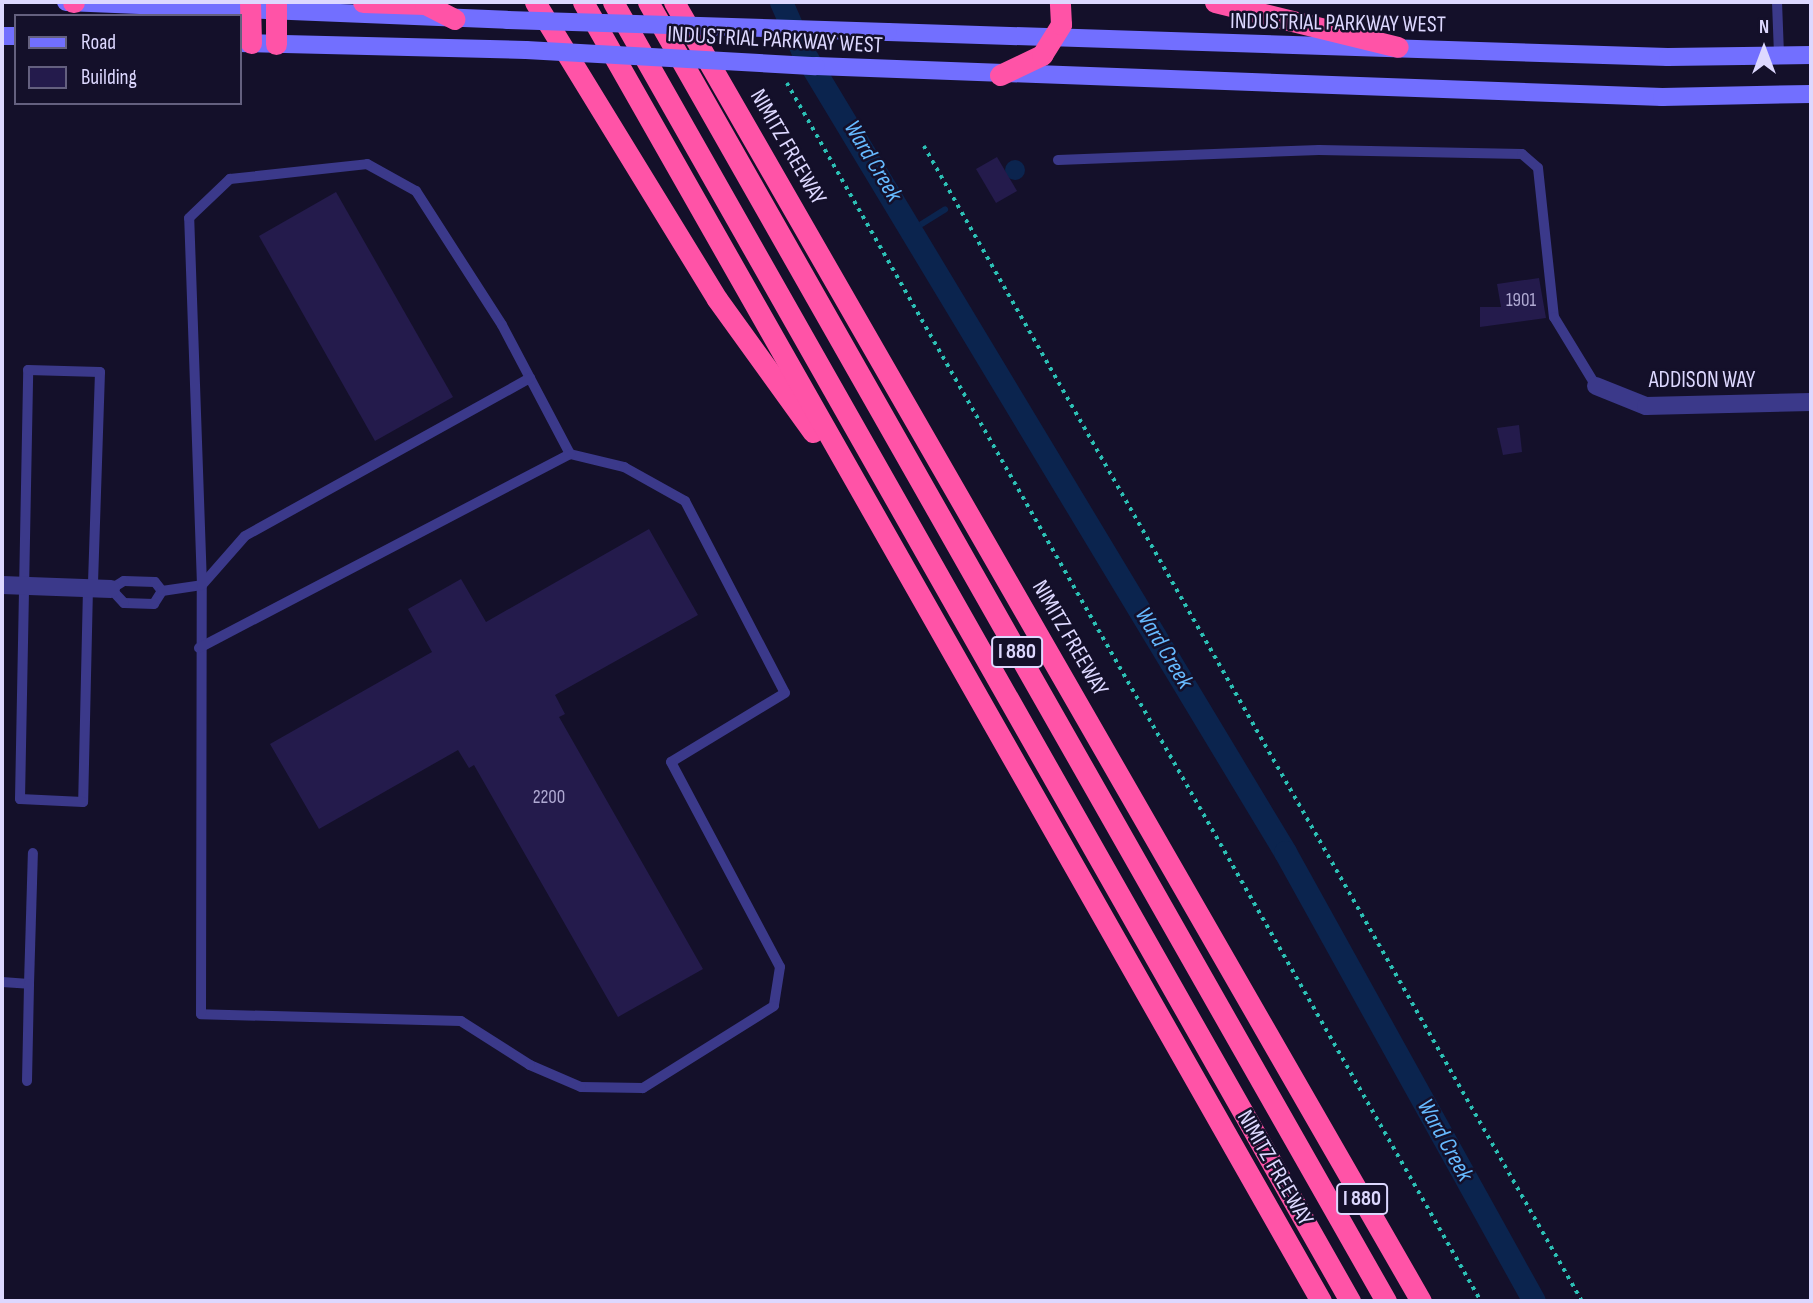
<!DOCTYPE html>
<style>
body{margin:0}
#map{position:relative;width:1813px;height:1303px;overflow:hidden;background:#14102a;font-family:"Sofia Sans Condensed",sans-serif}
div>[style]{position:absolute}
.water>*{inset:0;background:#0b244e}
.round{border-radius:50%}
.stream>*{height:6px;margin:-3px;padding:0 3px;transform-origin:3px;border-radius:3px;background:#0b244e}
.canal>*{height:23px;margin:-11.5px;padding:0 11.5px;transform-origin:11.5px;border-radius:11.5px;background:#0b244e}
.building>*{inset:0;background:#241b4c}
.path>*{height:3.5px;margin-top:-1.75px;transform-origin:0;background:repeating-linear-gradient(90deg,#2cc0b5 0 3.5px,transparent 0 8.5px)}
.service>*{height:10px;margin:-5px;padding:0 5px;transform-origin:5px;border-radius:5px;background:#3b398a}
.minor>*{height:18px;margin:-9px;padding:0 9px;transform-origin:9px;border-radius:9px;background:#3b398a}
.secondary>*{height:18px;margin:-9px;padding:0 9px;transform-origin:9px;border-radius:9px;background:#726fff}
.motorway>*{height:21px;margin:-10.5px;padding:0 10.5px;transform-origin:10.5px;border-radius:10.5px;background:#ff53a7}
.secondary-bridge>*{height:18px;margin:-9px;padding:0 9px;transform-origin:9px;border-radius:9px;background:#726fff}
span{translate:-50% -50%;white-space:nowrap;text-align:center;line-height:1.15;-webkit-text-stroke:5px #14102a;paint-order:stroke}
.number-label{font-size:19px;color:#afa9d2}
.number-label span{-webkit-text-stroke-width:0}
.shield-label span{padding:2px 5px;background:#14102a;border:2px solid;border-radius:5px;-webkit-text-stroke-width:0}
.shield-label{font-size:21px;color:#ddd8ff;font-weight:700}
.street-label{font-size:23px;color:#ddd8ff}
.water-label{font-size:24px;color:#66baff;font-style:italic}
.frame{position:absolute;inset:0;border:4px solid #ddd8ff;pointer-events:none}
.legend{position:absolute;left:14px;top:14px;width:228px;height:91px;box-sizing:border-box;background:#14102a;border:2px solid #64607f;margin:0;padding:9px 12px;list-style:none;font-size:21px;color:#ddd8ff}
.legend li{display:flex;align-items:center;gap:14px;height:35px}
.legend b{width:35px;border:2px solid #64607f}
.north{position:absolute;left:1729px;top:14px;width:70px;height:70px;-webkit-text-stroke:5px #14102a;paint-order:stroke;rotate:0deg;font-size:19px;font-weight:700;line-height:28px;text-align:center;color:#ddd8ff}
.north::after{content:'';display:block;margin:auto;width:24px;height:32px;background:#ddd8ff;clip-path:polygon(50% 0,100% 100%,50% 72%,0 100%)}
</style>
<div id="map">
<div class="water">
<div class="round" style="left:1005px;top:160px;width:20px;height:20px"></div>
</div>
<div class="stream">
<div style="left:912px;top:230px;width:39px;rotate:-32deg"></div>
</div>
<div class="canal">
<div style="left:781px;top:2px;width:52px;rotate:66.4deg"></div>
<div style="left:802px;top:50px;width:936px;rotate:58.94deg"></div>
<div style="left:1285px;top:852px;width:513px;rotate:60.99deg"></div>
</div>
<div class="building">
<div style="clip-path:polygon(997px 157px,1017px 191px,996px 203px,976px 169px)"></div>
<div style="clip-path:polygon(336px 192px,453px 397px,375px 441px,259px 236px)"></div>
<div style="clip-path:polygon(1539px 278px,1546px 318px,1480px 327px,1480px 307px,1501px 307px,1497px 284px)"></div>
<div style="clip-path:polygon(1519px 425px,1522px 452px,1503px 455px,1497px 428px)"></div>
<div style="clip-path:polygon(649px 529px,698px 615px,555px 695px,565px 714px,559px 717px,703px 969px,618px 1017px,474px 765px,469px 768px,458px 750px,319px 829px,270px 744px,432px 652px,408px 609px,461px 579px,486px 622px)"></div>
</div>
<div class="path">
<div style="left:787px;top:83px;width:1402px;rotate:60.33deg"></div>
<div style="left:924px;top:146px;width:1329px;rotate:60.33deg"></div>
</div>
<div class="service">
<div style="left:1777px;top:2px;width:53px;rotate:87.8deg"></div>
<div style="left:1058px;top:160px;width:261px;rotate:-2.2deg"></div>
<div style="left:1319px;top:150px;width:203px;rotate:1.1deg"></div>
<div style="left:1522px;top:154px;width:21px;rotate:41deg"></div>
<div style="left:1538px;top:168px;width:150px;rotate:83.9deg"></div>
<div style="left:1554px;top:317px;width:81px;rotate:58.7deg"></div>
<div style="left:367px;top:164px;width:56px;rotate:28.9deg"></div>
<div style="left:416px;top:191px;width:159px;rotate:57.3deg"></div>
<div style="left:502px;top:325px;width:146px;rotate:62.2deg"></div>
<div style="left:570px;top:454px;width:56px;rotate:13.5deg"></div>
<div style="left:624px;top:467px;width:70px;rotate:29.1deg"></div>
<div style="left:685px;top:501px;width:216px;rotate:62.5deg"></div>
<div style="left:785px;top:693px;width:133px;rotate:148.8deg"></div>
<div style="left:671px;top:762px;width:232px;rotate:62deg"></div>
<div style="left:780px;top:967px;width:39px;rotate:99deg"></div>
<div style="left:774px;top:1006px;width:155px;rotate:148deg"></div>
<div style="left:643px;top:1088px;width:62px;rotate:-179.1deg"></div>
<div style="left:581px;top:1087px;width:56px;rotate:-156.7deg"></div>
<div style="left:530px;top:1065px;width:82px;rotate:-147.5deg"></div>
<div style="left:461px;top:1021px;width:260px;rotate:-178.5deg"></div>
<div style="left:201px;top:1014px;width:429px;rotate:-89.9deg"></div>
<div style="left:202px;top:585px;width:367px;rotate:-92deg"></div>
<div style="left:189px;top:218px;width:57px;rotate:-43.6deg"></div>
<div style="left:230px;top:179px;width:138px;rotate:-6.2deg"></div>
<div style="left:124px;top:581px;width:31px;rotate:2deg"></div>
<div style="left:155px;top:582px;width:11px;rotate:52deg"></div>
<div style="left:162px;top:591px;width:15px;rotate:122deg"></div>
<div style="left:154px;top:604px;width:30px;rotate:-178deg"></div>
<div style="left:124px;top:603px;width:19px;rotate:-133deg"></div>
<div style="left:111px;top:589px;width:15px;rotate:-32deg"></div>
<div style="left:88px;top:588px;width:214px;rotate:91.3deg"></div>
<div style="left:83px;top:802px;width:63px;rotate:-177.3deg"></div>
<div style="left:20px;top:799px;width:429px;rotate:-88.9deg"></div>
<div style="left:28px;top:370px;width:72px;rotate:1.6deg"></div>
<div style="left:100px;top:372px;width:216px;rotate:91.9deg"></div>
<div style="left:162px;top:591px;width:40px;rotate:-8.5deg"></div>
<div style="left:202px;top:585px;width:65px;rotate:-48.7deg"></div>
<div style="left:245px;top:536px;width:326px;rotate:-29deg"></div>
<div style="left:199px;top:648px;width:419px;rotate:-27.6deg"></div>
<div style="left:2px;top:982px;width:27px;rotate:4deg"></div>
<div style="left:29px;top:984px;width:131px;rotate:-88.3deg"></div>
<div style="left:27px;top:1081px;width:97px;rotate:-88.8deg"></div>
</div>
<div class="minor">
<div style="left:1596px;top:386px;width:54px;rotate:21.8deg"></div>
<div style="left:1646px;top:406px;width:165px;rotate:-1.4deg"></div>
<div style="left:2px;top:585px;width:109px;rotate:2.1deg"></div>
</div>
<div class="secondary">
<div style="left:66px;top:2px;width:441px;rotate:2.3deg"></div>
<div style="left:888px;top:32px;width:780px;rotate:1.84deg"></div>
<div style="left:1668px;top:57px;width:143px;rotate:-0.8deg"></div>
<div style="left:2px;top:36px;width:14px"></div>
<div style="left:240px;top:43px;width:286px;rotate:1.4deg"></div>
<div style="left:816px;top:66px;width:847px;rotate:2.1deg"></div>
<div style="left:1662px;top:97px;width:149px;rotate:-1.2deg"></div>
</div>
<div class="motorway">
<div style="left:73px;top:2px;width:1px"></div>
<div style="left:250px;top:2px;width:41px;rotate:88.6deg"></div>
<div style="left:363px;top:2px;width:62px;rotate:1.8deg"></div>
<div style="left:425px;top:4px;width:33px;rotate:27deg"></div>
<div style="left:535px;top:2px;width:348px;rotate:58.5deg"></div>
<div style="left:717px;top:299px;width:164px;rotate:54.2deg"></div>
<div style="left:583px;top:2px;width:1494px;rotate:60.4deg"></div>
<div style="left:613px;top:2px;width:1494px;rotate:60.43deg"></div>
<div style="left:648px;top:2px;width:1494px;rotate:60.4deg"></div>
<div style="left:674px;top:2px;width:1498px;rotate:60.1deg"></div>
<div style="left:1215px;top:2px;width:188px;rotate:13.8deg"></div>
<div style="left:276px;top:44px;width:42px;rotate:-90deg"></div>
<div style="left:1000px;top:75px;width:47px;rotate:-25.5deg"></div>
<div style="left:1042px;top:55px;width:36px;rotate:-58deg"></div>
<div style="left:1061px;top:24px;width:22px;rotate:-93deg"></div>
</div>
<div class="secondary-bridge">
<div style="left:507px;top:20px;width:381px;rotate:1.8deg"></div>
<div style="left:526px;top:50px;width:290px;rotate:3.2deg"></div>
</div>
<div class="number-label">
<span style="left:1521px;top:301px">1901</span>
<span style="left:549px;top:798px">2200</span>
</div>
<div class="shield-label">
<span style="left:1017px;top:652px">I 880</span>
<span style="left:1362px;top:1199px">I 880</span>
</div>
<div class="street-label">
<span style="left:1338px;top:23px;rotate:1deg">INDUSTRIAL PARKWAY WEST</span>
<span style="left:775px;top:40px;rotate:3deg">INDUSTRIAL PARKWAY WEST</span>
<span style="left:788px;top:147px;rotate:60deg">NIMITZ FREEWAY</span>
<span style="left:1702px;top:380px">ADDISON WAY</span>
<span style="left:1070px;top:638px;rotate:60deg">NIMITZ FREEWAY</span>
<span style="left:1275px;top:1168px;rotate:60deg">NIMITZ FREEWAY</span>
</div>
<div class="water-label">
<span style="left:873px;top:161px;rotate:59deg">Ward Creek</span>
<span style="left:1164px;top:648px;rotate:59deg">Ward Creek</span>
<span style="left:1445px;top:1140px;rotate:61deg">Ward Creek</span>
</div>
<div class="frame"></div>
<ul class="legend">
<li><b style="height:9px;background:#726fff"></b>Road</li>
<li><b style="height:19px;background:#241b4c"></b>Building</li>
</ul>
<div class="north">N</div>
</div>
